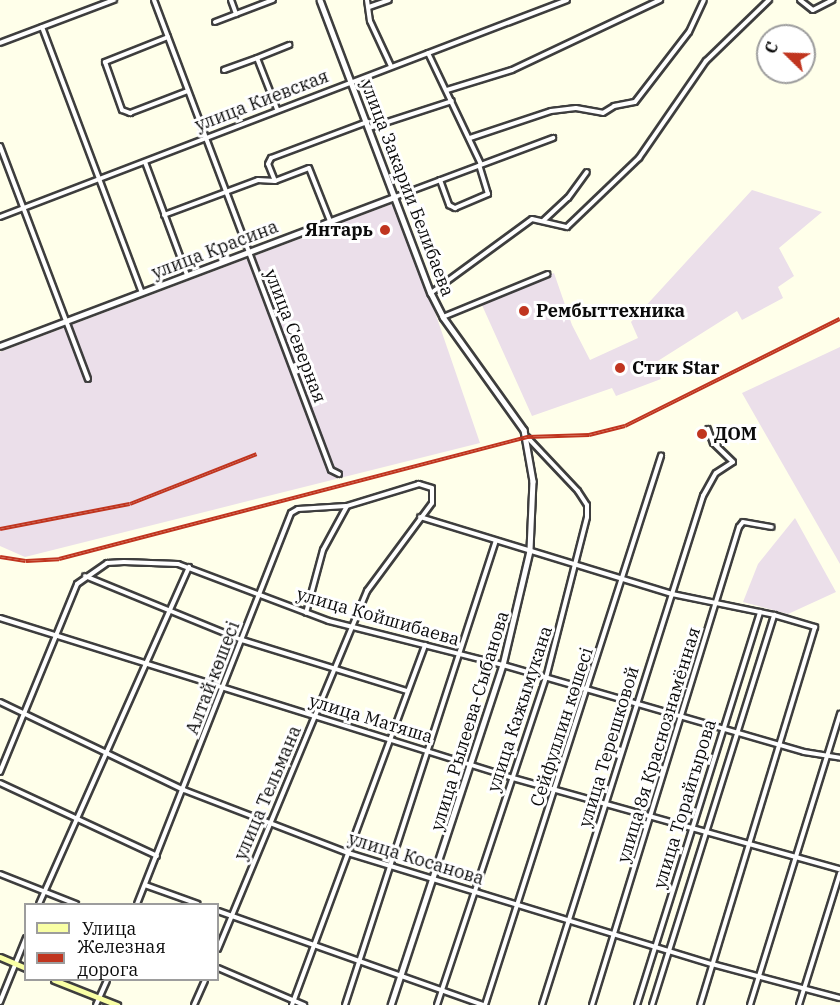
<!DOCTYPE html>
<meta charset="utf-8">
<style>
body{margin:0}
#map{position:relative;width:840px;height:1005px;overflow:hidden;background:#ffffea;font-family:"IBM Plex Serif",serif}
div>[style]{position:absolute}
.industrial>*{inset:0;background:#ebdfea}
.roads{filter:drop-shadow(2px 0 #3e3e3e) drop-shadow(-2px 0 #3e3e3e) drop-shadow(0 2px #3e3e3e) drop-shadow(0 -2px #3e3e3e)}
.minor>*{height:4px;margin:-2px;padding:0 2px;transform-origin:2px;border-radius:2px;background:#fff}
.tertiary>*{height:4.5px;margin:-2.25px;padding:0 2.25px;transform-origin:2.25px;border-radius:2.25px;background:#fff}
.secondary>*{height:5px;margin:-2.5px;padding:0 2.5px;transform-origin:2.5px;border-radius:2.5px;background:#f9ffa5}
.rail>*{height:4px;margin-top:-2px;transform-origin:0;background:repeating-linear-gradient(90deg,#fff 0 4.5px,#c0351f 0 9px);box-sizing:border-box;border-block:2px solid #c0351f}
.dots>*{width:16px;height:16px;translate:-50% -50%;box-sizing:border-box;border:3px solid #fff;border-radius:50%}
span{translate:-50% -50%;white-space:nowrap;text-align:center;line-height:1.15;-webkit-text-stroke:6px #fff;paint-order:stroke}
.street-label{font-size:18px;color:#0b0b0b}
.poi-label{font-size:18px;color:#0b0b0b;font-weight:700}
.right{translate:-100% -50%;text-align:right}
.left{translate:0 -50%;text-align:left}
.legend{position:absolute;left:24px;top:903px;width:195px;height:78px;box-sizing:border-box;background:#fff;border:2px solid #9d9d9d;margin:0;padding:8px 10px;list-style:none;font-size:18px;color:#0b0b0b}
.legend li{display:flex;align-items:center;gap:12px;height:30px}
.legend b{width:30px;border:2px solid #9d9d9d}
.north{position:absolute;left:756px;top:24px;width:60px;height:60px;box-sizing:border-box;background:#fff;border:2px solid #9d9d9d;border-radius:50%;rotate:293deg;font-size:16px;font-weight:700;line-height:24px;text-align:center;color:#0b0b0b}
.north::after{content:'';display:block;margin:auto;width:21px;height:27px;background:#c0351f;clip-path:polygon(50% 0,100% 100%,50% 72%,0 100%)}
</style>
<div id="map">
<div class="industrial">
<div style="clip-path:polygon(752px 190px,822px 212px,779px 248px,794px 276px,778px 287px,783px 298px,742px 320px,737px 311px,653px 364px,661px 379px,616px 396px,612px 388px,532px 416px,481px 303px,554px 273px,572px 325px,590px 360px,638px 338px,631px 322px)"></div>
<div style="clip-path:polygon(397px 202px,480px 443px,25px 557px,0 546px,0 352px)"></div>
<div style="clip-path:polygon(840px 347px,840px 564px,742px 393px)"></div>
<div style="clip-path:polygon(795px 518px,836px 592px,788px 614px,743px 602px,758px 564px)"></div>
</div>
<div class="roads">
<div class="minor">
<div style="left:154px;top:0;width:502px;rotate:69.36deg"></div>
<div style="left:331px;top:470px;width:9px;rotate:27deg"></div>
<div style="left:231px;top:0;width:15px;rotate:70deg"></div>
<div style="left:367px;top:0;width:21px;rotate:82deg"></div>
<div style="left:370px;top:21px;width:50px;rotate:65deg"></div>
<div style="left:800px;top:0;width:16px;rotate:38deg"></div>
<div style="left:813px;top:10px;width:22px;rotate:-27deg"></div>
<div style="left:369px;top:7px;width:21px;rotate:-19deg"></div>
<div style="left:215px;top:22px;width:62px;rotate:-20.8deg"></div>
<div style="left:42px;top:27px;width:284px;rotate:69.4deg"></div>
<div style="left:168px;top:37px;width:68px;rotate:158.4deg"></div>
<div style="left:105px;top:62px;width:51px;rotate:70.5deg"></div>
<div style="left:122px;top:110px;width:9px;rotate:21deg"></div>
<div style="left:130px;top:113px;width:62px;rotate:-20.8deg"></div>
<div style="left:0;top:43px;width:122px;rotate:-20.7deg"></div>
<div style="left:428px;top:53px;width:123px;rotate:64.5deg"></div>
<div style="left:257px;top:58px;width:35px;rotate:-22deg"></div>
<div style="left:224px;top:70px;width:35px;rotate:-20deg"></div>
<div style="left:257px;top:58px;width:55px;rotate:68.6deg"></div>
<div style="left:447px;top:90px;width:68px;rotate:-17.1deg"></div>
<div style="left:512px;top:70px;width:164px;rotate:-25.3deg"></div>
<div style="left:369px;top:128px;width:87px;rotate:-18deg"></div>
<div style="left:470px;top:138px;width:85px;rotate:-18.4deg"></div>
<div style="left:551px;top:111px;width:25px;rotate:-7deg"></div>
<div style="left:576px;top:108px;width:27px;rotate:10deg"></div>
<div style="left:603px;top:113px;width:13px;rotate:-32deg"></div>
<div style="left:614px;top:106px;width:21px;rotate:-11deg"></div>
<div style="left:635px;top:102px;width:88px;rotate:-52.4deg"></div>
<div style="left:689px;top:32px;width:35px;rotate:-65deg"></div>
<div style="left:0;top:146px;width:249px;rotate:69.3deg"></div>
<div style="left:145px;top:162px;width:121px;rotate:69.6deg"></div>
<div style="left:440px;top:180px;width:27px;rotate:70deg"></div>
<div style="left:449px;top:205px;width:7px;rotate:27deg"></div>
<div style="left:455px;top:208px;width:36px;rotate:-23deg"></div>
<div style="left:488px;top:194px;width:30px;rotate:-107deg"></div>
<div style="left:275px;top:181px;width:18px;rotate:-112deg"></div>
<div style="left:268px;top:164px;width:7px;rotate:-63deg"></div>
<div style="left:271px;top:158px;width:103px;rotate:-20.6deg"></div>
<div style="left:395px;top:197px;width:169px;rotate:-20.5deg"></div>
<div style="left:164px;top:215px;width:100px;rotate:-20.4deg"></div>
<div style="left:258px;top:180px;width:17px;rotate:3deg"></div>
<div style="left:275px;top:181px;width:36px;rotate:-21deg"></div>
<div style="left:309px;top:168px;width:57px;rotate:68.4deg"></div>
<div style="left:0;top:217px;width:607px;rotate:-20.94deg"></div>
<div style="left:543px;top:221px;width:34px;rotate:-43deg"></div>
<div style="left:568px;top:198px;width:32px;rotate:-54deg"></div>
<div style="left:431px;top:293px;width:125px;rotate:-36.2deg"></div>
<div style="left:532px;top:219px;width:36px;rotate:13deg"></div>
<div style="left:567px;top:227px;width:100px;rotate:-43.8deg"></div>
<div style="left:639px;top:158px;width:118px;rotate:-55.4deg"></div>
<div style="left:706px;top:61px;width:88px;rotate:-44.1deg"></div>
<div style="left:443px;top:317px;width:113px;rotate:-22.3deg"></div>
<div style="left:420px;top:517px;width:264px;rotate:17deg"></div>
<div style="left:672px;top:594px;width:104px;rotate:11.6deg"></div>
<div style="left:774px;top:615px;width:43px;rotate:16.3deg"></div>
<div style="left:815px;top:627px;width:395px;rotate:106.9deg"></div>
<div style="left:85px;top:576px;width:170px;rotate:22.2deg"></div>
<div style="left:242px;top:640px;width:173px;rotate:17.2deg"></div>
<div style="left:0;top:618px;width:537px;rotate:17.32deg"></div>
<div style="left:513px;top:778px;width:339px;rotate:15.6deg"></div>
<div style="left:0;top:702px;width:204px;rotate:25.6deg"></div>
<div style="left:184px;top:790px;width:176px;rotate:21deg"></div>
<div style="left:348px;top:853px;width:381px;rotate:17deg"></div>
<div style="left:712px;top:964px;width:132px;rotate:14.9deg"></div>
<div style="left:0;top:772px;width:203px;rotate:-67.7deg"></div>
<div style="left:77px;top:584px;width:37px;rotate:-35deg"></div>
<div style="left:107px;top:563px;width:17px;rotate:-3deg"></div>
<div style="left:124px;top:562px;width:54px;rotate:2.1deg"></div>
<div style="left:178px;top:564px;width:161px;rotate:20.7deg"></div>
<div style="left:329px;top:621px;width:179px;rotate:14.2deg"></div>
<div style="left:503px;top:665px;width:313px;rotate:16.1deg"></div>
<div style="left:804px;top:752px;width:36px;rotate:9deg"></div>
<div style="left:0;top:783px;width:173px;rotate:24.9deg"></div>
<div style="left:0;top:874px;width:82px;rotate:21.5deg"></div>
<div style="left:145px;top:885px;width:56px;rotate:19.7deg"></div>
<div style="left:39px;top:904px;width:369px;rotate:-66deg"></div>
<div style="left:137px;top:904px;width:420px;rotate:-68.5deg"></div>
<div style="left:291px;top:513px;width:8px;rotate:-30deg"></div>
<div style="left:298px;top:509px;width:48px;rotate:-3.6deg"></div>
<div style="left:218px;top:911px;width:281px;rotate:19.5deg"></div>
<div style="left:218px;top:949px;width:388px;rotate:-67.4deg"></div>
<div style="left:367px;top:591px;width:109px;rotate:-53.5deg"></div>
<div style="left:432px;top:503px;width:15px;rotate:-90deg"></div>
<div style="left:432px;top:488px;width:14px;rotate:-163deg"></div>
<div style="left:419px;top:484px;width:75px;rotate:163deg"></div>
<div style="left:347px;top:506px;width:50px;rotate:118.6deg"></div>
<div style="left:323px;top:550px;width:65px;rotate:105.1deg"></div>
<div style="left:218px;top:968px;width:94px;rotate:23.3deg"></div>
<div style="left:0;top:1002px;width:69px;rotate:-67.9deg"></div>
<div style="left:96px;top:1005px;width:27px;rotate:-66deg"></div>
<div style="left:194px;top:1005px;width:27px;rotate:-66deg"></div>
<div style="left:292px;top:1005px;width:384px;rotate:-69.7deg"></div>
<div style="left:345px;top:1005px;width:488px;rotate:-72deg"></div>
<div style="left:437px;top:1005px;width:345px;rotate:-71.6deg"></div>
<div style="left:546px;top:678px;width:166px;rotate:-75.7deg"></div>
<div style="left:587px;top:517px;width:12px;rotate:-90deg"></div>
<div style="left:587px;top:505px;width:17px;rotate:-123deg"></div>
<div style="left:578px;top:491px;width:74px;rotate:-133.4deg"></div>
<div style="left:485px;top:1005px;width:577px;rotate:-72.23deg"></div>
<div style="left:542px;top:1005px;width:534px;rotate:-72.45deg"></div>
<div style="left:703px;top:496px;width:26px;rotate:-61deg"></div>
<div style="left:716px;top:473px;width:20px;rotate:-33deg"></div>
<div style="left:733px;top:462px;width:28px;rotate:-136deg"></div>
<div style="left:713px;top:443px;width:15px;rotate:-110deg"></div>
<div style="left:592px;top:1005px;width:500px;rotate:-72.91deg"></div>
<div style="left:739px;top:527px;width:6px;rotate:-51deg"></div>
<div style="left:743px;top:522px;width:29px;rotate:10deg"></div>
<div style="left:637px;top:1005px;width:412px;rotate:-72.6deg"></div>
<div style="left:652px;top:1005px;width:409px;rotate:-72.6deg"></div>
<div style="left:750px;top:1005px;width:305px;rotate:-72.8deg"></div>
<div style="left:799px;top:1005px;width:138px;rotate:-72.7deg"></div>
</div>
<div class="tertiary">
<div style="left:320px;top:0;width:313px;rotate:69.3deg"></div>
<div style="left:431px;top:293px;width:27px;rotate:63deg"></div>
<div style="left:443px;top:317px;width:139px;rotate:54.4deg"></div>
<div style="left:524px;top:430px;width:52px;rotate:80deg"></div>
<div style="left:533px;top:481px;width:70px;rotate:92.5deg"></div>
<div style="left:530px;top:551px;width:117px;rotate:103.3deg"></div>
<div style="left:503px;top:665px;width:358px;rotate:108.2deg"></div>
<div style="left:0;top:346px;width:422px;rotate:-20.7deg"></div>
</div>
<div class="secondary">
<div style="left:0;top:957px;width:28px;rotate:23deg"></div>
<div style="left:54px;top:980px;width:68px;rotate:21.6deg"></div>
</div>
</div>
<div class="rail">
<div style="left:0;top:529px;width:132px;rotate:-10.9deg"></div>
<div style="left:130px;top:504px;width:136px;rotate:-21.5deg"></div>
<div style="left:0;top:557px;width:26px;rotate:9deg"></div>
<div style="left:26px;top:561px;width:33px;rotate:-3deg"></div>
<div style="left:59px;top:559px;width:484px;rotate:-14.6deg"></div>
<div style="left:527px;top:437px;width:62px;rotate:-1.8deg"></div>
<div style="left:589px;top:435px;width:37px;rotate:-14deg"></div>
<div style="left:625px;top:426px;width:240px;rotate:-26.5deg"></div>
</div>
<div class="dots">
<div style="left:385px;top:230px;background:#c0351f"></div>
<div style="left:524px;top:311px;background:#c0351f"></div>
<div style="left:620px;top:368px;background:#c0351f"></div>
<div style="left:702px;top:434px;background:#c0351f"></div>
</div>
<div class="street-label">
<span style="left:262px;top:101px;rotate:-21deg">улица Киевская</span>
<span style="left:407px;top:188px;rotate:69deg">улица Закарии Белибаева</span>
<span style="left:215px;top:250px;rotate:-21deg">улица Красина</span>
<span style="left:295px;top:336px;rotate:69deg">улица Северная</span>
<span style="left:378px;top:617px;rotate:16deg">улица Койшибаева</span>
<span style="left:213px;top:678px;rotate:-69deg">Алтай көшесі</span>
<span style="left:520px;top:709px;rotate:-72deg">улица Кажымукана</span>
<span style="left:371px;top:719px;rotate:17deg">улица Матяша</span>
<span style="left:470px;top:721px;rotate:-73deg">улица Рылеева-Сыбанова</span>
<span style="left:562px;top:727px;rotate:-72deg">Сейфуллин көшесі</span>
<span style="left:659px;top:745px;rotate:-73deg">улица 8я Краснознамённая</span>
<span style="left:609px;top:747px;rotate:-73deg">улица Терешковой</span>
<span style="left:268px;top:793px;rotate:-67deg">улица Тельмана</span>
<span style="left:685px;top:804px;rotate:-73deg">улица Торайгырова</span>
<span style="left:416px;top:859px;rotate:17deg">улица Косанова</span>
</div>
<div class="poi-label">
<span class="right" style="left:373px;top:230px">Янтарь</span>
<span class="left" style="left:536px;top:311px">Рембыттехника</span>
<span class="left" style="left:632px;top:368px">Стик Star</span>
<span class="left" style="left:714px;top:434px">ДОМ</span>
</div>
<ul class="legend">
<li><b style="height:8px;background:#f9ffa5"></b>Улица</li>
<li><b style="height:8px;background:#c0351f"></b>Железная дорога</li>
</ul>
<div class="north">С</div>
</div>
